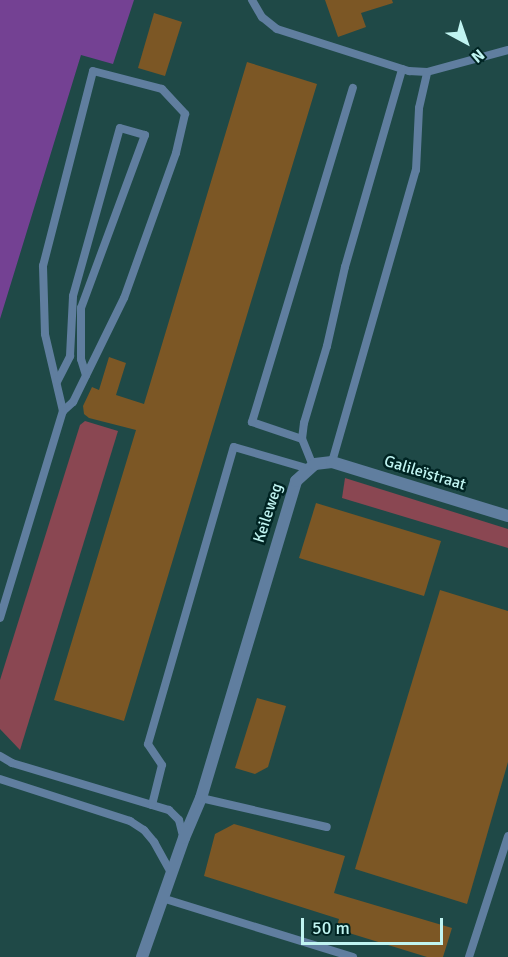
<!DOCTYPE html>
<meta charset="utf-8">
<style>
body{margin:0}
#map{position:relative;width:508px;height:957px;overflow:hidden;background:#183d3c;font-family:Signika,sans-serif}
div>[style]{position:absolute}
.built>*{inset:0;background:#1f4947}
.green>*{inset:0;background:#8a4752}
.water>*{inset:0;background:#744193}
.building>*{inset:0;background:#7c5725}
.lane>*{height:8px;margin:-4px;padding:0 4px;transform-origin:4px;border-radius:4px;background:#607e9f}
.street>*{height:12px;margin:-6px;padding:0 6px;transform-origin:6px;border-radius:6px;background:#607e9f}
span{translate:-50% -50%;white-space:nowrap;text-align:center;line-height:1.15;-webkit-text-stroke:5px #002423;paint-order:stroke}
.street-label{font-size:16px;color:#c0f4f1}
.north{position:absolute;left:436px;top:12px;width:60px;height:60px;-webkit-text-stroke:4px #002423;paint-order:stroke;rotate:140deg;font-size:16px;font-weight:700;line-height:24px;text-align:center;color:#c0f4f1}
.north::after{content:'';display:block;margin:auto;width:21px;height:27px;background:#c0f4f1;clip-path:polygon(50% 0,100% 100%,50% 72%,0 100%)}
.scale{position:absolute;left:301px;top:918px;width:142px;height:27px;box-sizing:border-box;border:3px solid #c0f4f1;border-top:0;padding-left:8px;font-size:18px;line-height:21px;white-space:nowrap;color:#c0f4f1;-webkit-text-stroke:4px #002423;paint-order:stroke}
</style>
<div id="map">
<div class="built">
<div style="clip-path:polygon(0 0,508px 0,508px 957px,0 957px)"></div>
</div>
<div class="green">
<div style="clip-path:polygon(85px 421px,118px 431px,20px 750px,0 729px,0 680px,80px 425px)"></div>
<div style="clip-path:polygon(345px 478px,508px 529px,508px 548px,342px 498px)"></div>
</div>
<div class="water">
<div style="clip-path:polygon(0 0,134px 0,113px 64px,81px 55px,0 319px)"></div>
</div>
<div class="building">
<div style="clip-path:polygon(325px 0,392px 0,393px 3px,361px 13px,366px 27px,338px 37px)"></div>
<div style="clip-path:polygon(154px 13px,182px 22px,165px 76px,138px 68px)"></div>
<div style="clip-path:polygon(247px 62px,317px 84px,124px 721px,54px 700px,136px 430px,89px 418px,84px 414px,83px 406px,92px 387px,99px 390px,109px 357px,126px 363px,116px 395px,144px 404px)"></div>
<div style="clip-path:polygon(316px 503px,441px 541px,424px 596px,299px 558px)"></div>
<div style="clip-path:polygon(440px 590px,508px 611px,508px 762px,467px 904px,355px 869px)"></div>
<div style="clip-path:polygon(257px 698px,286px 706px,268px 767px,255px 774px,235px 768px)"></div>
<div style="clip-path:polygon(234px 824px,345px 856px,334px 893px,452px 928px,443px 957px,427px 957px,336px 929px,339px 919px,204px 876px,215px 834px)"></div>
</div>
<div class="lane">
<div style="left:252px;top:0;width:20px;rotate:60deg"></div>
<div style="left:262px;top:17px;width:19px;rotate:39deg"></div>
<div style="left:277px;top:29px;width:139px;rotate:17.7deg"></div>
<div style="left:409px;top:71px;width:18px;rotate:3deg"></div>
<div style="left:427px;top:72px;width:84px;rotate:-15.2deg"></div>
<div style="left:93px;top:71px;width:71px;rotate:14.6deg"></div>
<div style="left:162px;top:89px;width:34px;rotate:47deg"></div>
<div style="left:185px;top:114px;width:40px;rotate:103deg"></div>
<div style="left:176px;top:153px;width:154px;rotate:109.7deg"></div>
<div style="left:124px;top:298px;width:116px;rotate:116.1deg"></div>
<div style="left:73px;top:402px;width:13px;rotate:138deg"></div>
<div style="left:63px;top:411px;width:79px;rotate:-103.2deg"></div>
<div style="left:45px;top:334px;width:68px;rotate:-91.7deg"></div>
<div style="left:43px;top:266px;width:201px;rotate:-75.6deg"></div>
<div style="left:57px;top:382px;width:29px;rotate:-63deg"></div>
<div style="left:70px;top:356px;width:60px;rotate:-87.1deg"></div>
<div style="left:73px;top:296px;width:174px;rotate:-74.4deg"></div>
<div style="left:120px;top:128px;width:26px;rotate:16deg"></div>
<div style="left:145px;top:135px;width:184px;rotate:110.3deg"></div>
<div style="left:81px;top:308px;width:51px;rotate:90deg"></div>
<div style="left:81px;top:359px;width:17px;rotate:73deg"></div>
<div style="left:302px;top:439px;width:53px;rotate:-161.2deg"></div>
<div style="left:252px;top:422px;width:349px;rotate:-73.2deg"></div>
<div style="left:332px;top:462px;width:304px;rotate:-74deg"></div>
<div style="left:416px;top:170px;width:62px;rotate:-87.2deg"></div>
<div style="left:419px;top:108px;width:37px;rotate:-77deg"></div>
<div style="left:313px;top:466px;width:29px;rotate:-112deg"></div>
<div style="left:302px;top:439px;width:16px;rotate:-83deg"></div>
<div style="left:304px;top:423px;width:80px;rotate:-73.4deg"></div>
<div style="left:327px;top:346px;width:81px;rotate:-77.2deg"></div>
<div style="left:345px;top:267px;width:206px;rotate:-73.9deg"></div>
<div style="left:0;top:618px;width:216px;rotate:-73.1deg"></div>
<div style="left:0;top:756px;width:14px;rotate:30deg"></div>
<div style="left:12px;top:763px;width:164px;rotate:16.7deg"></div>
<div style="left:169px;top:810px;width:14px;rotate:45deg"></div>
<div style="left:179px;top:820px;width:16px;rotate:76deg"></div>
<div style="left:0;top:779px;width:137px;rotate:17.9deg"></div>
<div style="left:130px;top:821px;width:17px;rotate:33deg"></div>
<div style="left:144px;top:830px;width:16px;rotate:50deg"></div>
<div style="left:154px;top:842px;width:35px;rotate:61deg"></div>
<div style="left:201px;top:798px;width:129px;rotate:13deg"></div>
<div style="left:152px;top:805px;width:41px;rotate:-76deg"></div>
<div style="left:162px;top:765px;width:25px;rotate:-124deg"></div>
<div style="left:148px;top:744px;width:309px;rotate:-73.9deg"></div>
<div style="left:234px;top:447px;width:78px;rotate:16.3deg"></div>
<div style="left:162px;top:898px;width:200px;rotate:17.2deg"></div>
<div style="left:469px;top:957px;width:127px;rotate:-72.1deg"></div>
</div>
<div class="street">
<div style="left:142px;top:957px;width:126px;rotate:-70.6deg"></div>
<div style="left:184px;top:838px;width:43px;rotate:-67deg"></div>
<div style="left:201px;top:798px;width:331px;rotate:-73.3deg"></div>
<div style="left:296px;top:481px;width:25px;rotate:-42deg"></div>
<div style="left:315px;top:464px;width:17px;rotate:-7deg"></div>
<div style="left:332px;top:462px;width:184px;rotate:17.1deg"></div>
</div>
<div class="street-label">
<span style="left:425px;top:473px;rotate:17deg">Galileïstraat</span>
<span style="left:268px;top:513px;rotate:-72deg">Keileweg</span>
</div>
<div class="north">N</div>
<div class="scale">50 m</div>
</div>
